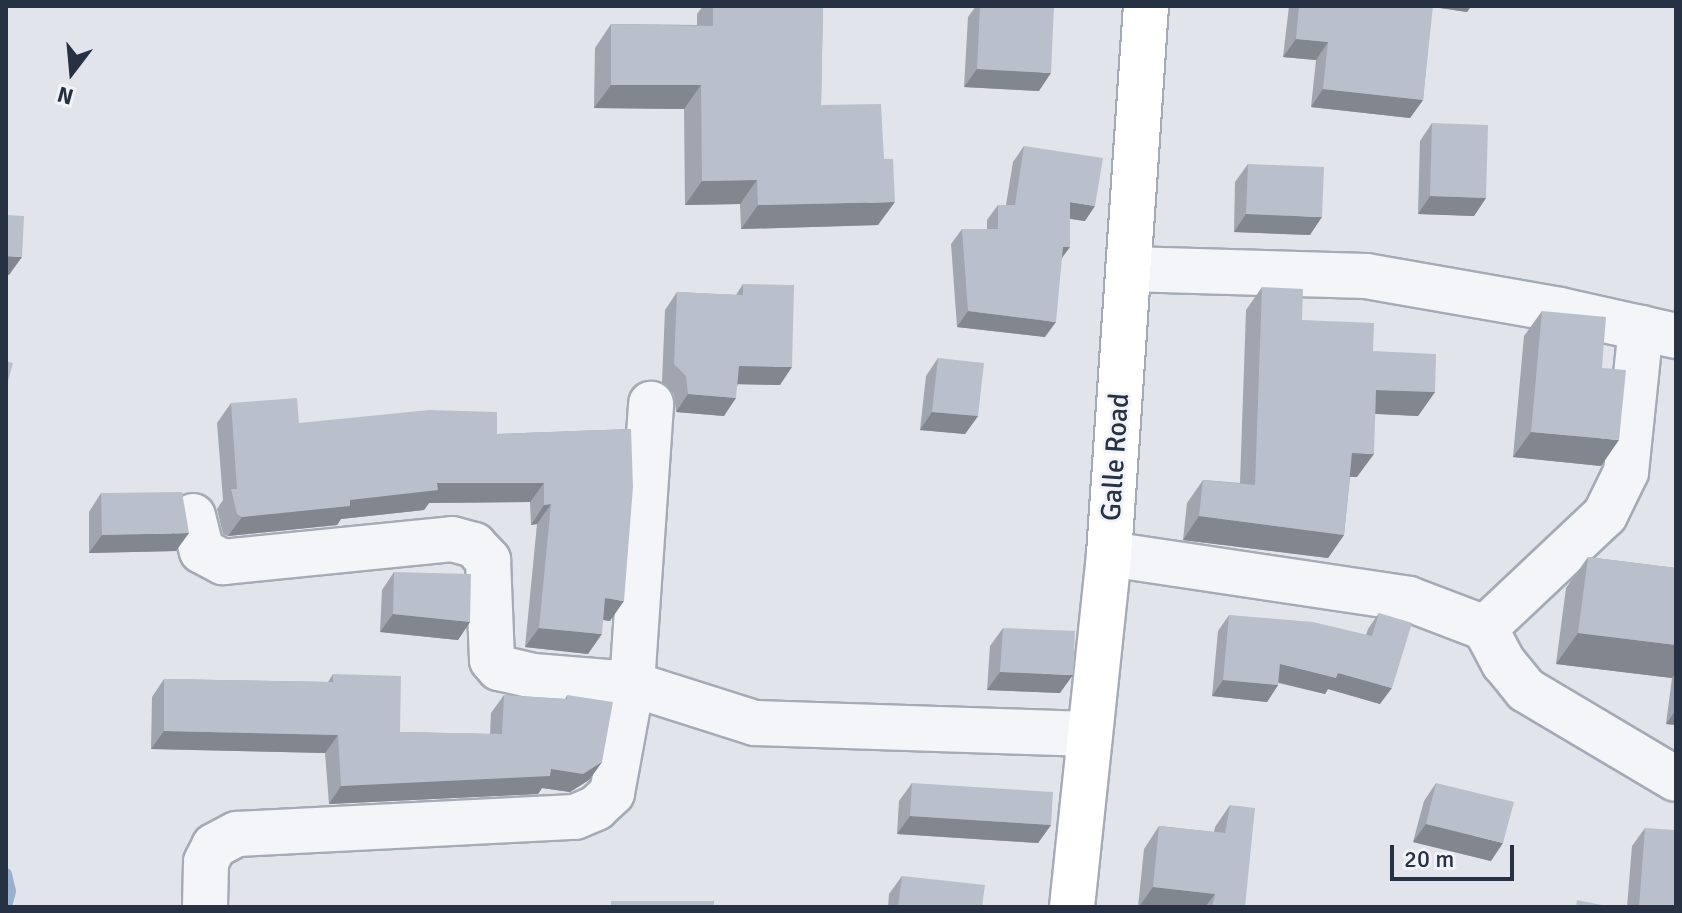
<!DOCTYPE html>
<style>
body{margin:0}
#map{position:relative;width:1682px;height:913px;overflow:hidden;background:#e1e4eb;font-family:Signika,sans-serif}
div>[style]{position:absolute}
.stream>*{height:12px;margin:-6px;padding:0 6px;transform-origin:6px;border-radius:6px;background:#99b0ce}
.roads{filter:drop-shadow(2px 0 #a5abb6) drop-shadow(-2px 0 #a5abb6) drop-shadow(0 2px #a5abb6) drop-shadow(0 -2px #a5abb6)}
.minor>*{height:44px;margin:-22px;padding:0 22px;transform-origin:22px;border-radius:22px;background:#f4f5f9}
.trunk>*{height:44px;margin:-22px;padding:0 22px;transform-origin:22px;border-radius:22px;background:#fff}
.wall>*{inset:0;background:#a0a5af}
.shaded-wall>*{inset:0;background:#82868e}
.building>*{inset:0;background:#bac0cb}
span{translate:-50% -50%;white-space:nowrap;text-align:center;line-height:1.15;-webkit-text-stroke:6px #f1f3f8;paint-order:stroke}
.street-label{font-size:28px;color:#273144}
.frame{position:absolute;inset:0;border:8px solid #273144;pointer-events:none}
.north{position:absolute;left:32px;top:32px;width:80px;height:80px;-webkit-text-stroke:6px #f1f3f8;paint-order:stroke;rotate:196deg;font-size:22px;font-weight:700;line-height:32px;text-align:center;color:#273144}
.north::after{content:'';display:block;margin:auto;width:28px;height:36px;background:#273144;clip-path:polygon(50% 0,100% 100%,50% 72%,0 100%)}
.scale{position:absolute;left:1390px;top:845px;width:124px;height:36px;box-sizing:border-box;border:4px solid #273144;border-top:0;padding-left:10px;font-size:24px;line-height:28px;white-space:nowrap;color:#273144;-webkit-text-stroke:6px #f1f3f8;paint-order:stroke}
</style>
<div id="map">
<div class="stream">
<div style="left:6px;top:874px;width:17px;rotate:77deg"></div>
<div style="left:10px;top:891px;width:16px;rotate:104deg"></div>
</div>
<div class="roads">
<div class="minor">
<div style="left:1128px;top:269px;width:238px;rotate:1.7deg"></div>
<div style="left:1366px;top:276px;width:197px;rotate:9.9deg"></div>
<div style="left:1560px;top:310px;width:119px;rotate:12.6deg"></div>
<div style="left:193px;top:516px;width:36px;rotate:76deg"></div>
<div style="left:202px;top:551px;width:24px;rotate:28deg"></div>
<div style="left:223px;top:562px;width:230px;rotate:-5.7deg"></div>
<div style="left:452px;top:539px;width:23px;rotate:15deg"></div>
<div style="left:474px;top:545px;width:21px;rotate:47deg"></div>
<div style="left:488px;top:560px;width:100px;rotate:87.7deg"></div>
<div style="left:492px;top:660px;width:11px;rotate:49deg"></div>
<div style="left:499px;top:668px;width:35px;rotate:13deg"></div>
<div style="left:533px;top:676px;width:99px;rotate:4.6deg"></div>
<div style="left:632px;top:684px;width:129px;rotate:17.6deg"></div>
<div style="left:755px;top:723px;width:335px;rotate:1.9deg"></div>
<div style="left:1109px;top:554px;width:303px;rotate:8.5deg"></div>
<div style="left:1409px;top:599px;width:81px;rotate:20.9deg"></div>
<div style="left:1485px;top:628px;width:40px;rotate:62deg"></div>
<div style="left:1504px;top:663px;width:35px;rotate:51deg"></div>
<div style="left:1526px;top:690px;width:174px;rotate:30.7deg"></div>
<div style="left:1485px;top:628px;width:165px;rotate:-43.3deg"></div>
<div style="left:1605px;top:515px;width:48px;rotate:-64deg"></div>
<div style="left:1626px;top:472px;width:145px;rotate:-84.1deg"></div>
<div style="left:205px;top:907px;width:45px;rotate:-88.7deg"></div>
<div style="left:206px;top:862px;width:18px;rotate:-63deg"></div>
<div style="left:214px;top:846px;width:26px;rotate:-28deg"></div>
<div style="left:237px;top:834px;width:338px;rotate:-2.9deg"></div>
<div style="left:575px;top:817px;width:23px;rotate:-23deg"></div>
<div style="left:596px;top:808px;width:22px;rotate:-43deg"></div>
<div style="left:612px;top:793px;width:111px;rotate:-79.6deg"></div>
<div style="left:632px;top:684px;width:281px;rotate:-86.1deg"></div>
</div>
<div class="trunk">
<div style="left:1072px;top:907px;width:355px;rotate:-84deg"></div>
<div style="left:1109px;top:554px;width:549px;rotate:-86.14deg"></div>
</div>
</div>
<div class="wall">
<div style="clip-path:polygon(703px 6px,823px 6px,821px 105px,878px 225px,741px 229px,740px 204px,685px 205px,684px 109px,594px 108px,595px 48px,611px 24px,697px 25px,697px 14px)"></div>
<div style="clip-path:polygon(976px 6px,1054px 6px,1039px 91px,964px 87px,968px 17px)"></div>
<div style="clip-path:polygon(1289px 6px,1471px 6px,1467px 12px,1432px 7px,1423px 100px,1410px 118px,1311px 107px,1316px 60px,1283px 57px)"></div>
<div style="clip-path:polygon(1432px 123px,1486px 198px,1474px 216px,1418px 214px,1420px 141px)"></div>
<div style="clip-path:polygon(1024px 146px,1085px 221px,1070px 219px,1045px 337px,957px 327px,951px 244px,962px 229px,987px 229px,987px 220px,998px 205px,1006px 205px,1013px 162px)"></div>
<div style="clip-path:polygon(1248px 164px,1310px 235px,1234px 232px,1235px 182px)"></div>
<div style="clip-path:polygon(743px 284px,780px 385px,738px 384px,724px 416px,676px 412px,674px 394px,662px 382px,665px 310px,677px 292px,736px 295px)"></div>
<div style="clip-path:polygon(1262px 287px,1302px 320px,1373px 351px,1435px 392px,1418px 416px,1375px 414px,1357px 477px,1350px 477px,1344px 535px,1328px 558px,1183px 540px,1187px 503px,1203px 480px,1240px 483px,1246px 310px)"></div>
<div style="clip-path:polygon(1542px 311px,1602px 368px,1601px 466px,1513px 457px,1524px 336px)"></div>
<div style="clip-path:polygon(938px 358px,978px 416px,965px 434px,920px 430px,926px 376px)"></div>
<div style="clip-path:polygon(231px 403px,299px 423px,497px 434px,631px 429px,610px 621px,603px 620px,588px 654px,525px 647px,537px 524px,531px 525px,530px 502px,429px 503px,424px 510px,341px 519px,337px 525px,228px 536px,223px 534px,217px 509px,223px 500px,217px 423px)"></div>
<div style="clip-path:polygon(101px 493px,176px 551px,89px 553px,89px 512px)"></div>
<div style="clip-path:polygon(1588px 557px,1676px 568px,1676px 725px,1666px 724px,1672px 678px,1556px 664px,1566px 588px)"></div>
<div style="clip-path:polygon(394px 572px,470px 622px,458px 640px,380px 632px,382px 590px)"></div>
<div style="clip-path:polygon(1379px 613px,1380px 704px,1328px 689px,1325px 694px,1278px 683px,1278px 685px,1267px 702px,1212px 696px,1218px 631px,1229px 615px,1366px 635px,1368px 629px)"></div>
<div style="clip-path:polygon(1003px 628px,1060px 693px,987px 690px,990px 646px)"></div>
<div style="clip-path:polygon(333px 674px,400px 732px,490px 734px,491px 713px,504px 695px,565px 699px,567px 695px,602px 762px,589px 780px,570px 792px,542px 788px,538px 794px,329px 804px,325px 753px,151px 749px,152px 697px,164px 679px,328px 682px)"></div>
<div style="clip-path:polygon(912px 783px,1051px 825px,1038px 843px,897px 834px,899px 801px)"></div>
<div style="clip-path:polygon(1436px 783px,1491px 861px,1413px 842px,1424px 801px)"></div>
<div style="clip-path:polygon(1230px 805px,1245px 907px,1138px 907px,1144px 849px,1159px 826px,1214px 832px,1215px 827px)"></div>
<div style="clip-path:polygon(1645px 828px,1676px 907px,1627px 907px,1632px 846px)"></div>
<div style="clip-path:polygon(902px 876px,982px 907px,888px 907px,889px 894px)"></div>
</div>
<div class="shaded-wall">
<div style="clip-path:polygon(1428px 6px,1471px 6px,1467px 12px)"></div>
<div style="clip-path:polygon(1296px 39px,1328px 42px,1316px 60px,1283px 57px)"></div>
<div style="clip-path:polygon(977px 69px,1051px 73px,1039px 91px,964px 87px)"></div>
<div style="clip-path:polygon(611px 85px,701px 85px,684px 109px,594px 108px)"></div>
<div style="clip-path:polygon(1323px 89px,1423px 100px,1410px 118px,1311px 107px)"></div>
<div style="clip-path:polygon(757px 180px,740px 204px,685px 205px,702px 181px)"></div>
<div style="clip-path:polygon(1430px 196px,1486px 198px,1474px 216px,1418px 214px)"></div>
<div style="clip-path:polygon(895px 202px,878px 225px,741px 229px,758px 205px)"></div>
<div style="clip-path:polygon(1070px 202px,1095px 206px,1085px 221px,1059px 217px)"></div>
<div style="clip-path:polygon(1246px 214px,1322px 217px,1310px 235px,1234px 232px)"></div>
<div style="clip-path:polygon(1063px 247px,1070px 247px,1059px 262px)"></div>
<div style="clip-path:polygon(6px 256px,22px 257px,9px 275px,6px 275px)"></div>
<div style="clip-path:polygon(968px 311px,1056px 322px,1045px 337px,957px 327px)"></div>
<div style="clip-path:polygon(739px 366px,792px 367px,780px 385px,726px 384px)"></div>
<div style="clip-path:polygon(1376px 390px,1435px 392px,1418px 416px,1360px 413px)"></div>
<div style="clip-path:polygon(688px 394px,736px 398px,724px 416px,676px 412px)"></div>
<div style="clip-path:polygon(932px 412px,978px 416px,965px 434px,920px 430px)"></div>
<div style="clip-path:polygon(1531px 432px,1619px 440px,1601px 466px,1513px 457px)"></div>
<div style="clip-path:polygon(1352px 453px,1374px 454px,1357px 477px,1336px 476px)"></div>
<div style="clip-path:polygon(437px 483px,544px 483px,530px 502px,429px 503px,424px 510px,341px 519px,337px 525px,228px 536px,242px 517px,350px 500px)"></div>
<div style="clip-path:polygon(551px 504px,537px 524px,531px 525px,544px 505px)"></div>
<div style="clip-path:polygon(1199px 516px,1344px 535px,1328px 558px,1183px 540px)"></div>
<div style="clip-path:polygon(189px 533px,176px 551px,89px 553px,102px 535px)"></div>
<div style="clip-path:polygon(605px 598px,624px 601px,610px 621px,591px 618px)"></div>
<div style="clip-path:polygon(393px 614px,470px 622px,458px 640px,380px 632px)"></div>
<div style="clip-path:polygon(539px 628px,602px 634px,588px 654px,525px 647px)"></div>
<div style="clip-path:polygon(1578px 633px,1676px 645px,1676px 673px,1672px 678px,1556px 664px)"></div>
<div style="clip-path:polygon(1280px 664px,1338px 673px,1392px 688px,1380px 704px,1328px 689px,1325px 694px,1269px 680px)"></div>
<div style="clip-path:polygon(1000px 672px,1073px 675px,1060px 693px,987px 690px)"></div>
<div style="clip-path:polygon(1223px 680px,1278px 685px,1267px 702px,1212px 696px)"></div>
<div style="clip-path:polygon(1676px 710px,1676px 725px,1666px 724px)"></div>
<div style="clip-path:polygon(164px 731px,338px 735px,325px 753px,151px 749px)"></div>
<div style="clip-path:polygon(602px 762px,589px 780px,570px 792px,542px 788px,538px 794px,329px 804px,341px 786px,551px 769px)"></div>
<div style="clip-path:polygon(910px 816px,1051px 825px,1038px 843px,897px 834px)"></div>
<div style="clip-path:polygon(1426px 824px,1503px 843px,1491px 861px,1413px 842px)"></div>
<div style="clip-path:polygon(1153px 887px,1215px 894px,1205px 907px,1139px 907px)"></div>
</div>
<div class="building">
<div style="clip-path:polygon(713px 6px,823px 6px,821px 105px,881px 104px,884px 159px,893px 159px,895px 202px,758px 205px,757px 180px,702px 181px,701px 85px,611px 85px,611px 24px,713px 26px)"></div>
<div style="clip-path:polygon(980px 6px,1054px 6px,1051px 73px,977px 69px)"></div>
<div style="clip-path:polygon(1299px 6px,1433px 6px,1423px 100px,1323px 89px,1328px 42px,1296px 39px)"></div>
<div style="clip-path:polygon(1432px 123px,1488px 125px,1486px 198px,1430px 196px)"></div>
<div style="clip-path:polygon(1024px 146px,1103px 158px,1095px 206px,1070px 202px,1070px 247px,1063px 247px,1056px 322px,968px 311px,962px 229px,998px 229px,998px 205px,1015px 205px)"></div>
<div style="clip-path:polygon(1248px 164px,1324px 167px,1322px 217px,1246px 214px)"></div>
<div style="clip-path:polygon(6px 215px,24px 216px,22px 257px,6px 256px)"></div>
<div style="clip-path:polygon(743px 284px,794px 285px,792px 367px,739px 366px,736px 398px,688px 394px,686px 376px,674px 364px,677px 292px,743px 295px)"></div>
<div style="clip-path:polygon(1262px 287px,1303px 289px,1302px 320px,1374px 323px,1373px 351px,1436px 354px,1435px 392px,1376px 390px,1374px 454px,1352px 453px,1344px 535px,1199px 516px,1203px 480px,1255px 485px)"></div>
<div style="clip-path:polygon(1542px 311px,1606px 317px,1602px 368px,1626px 370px,1619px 440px,1531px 432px)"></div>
<div style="clip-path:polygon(938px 358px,984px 363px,978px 416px,932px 412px)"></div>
<div style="clip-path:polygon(6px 361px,13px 363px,6px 389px)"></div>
<div style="clip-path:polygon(297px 398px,299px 423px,429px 410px,497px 412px,497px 434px,631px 429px,633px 487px,624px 601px,605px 598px,602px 634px,539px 628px,551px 504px,544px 505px,544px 483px,437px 483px,438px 490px,350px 500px,350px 506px,242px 517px,237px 514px,231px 489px,237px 489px,231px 403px)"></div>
<div style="clip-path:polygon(182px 492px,189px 533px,102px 535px,101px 493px)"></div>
<div style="clip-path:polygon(1588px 557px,1676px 568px,1676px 645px,1578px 633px)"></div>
<div style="clip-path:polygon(394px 572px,471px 574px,470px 622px,393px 614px)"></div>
<div style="clip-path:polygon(1379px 613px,1412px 623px,1392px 688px,1338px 673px,1336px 678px,1280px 664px,1278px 685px,1223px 680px,1229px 615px,1313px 622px,1372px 636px)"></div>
<div style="clip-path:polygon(1003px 628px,1075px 631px,1073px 675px,1000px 672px)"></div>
<div style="clip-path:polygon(333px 674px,401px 676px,400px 732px,502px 734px,504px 695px,567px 699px,567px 695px,613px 702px,602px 762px,583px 774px,551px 769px,550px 776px,341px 786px,338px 735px,164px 731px,164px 679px,333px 682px)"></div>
<div style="clip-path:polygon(912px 783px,1053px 792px,1051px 825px,910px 816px)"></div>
<div style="clip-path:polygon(1436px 783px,1514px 802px,1503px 843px,1426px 824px)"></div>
<div style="clip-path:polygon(1230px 805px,1255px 808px,1245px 907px,1212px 907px,1215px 894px,1153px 887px,1159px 826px,1225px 833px)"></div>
<div style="clip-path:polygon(1645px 828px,1676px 830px,1676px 907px,1639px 907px)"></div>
<div style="clip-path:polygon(902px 876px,985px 885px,982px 907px,898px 907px)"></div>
<div style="clip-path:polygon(1577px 900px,1612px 907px,1576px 907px)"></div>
<div style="clip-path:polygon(611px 901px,714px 901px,714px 907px,611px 907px)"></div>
</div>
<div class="street-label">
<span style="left:1115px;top:457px;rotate:-86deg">Galle Road</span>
</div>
<div class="frame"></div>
<div class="north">N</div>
<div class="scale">20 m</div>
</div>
